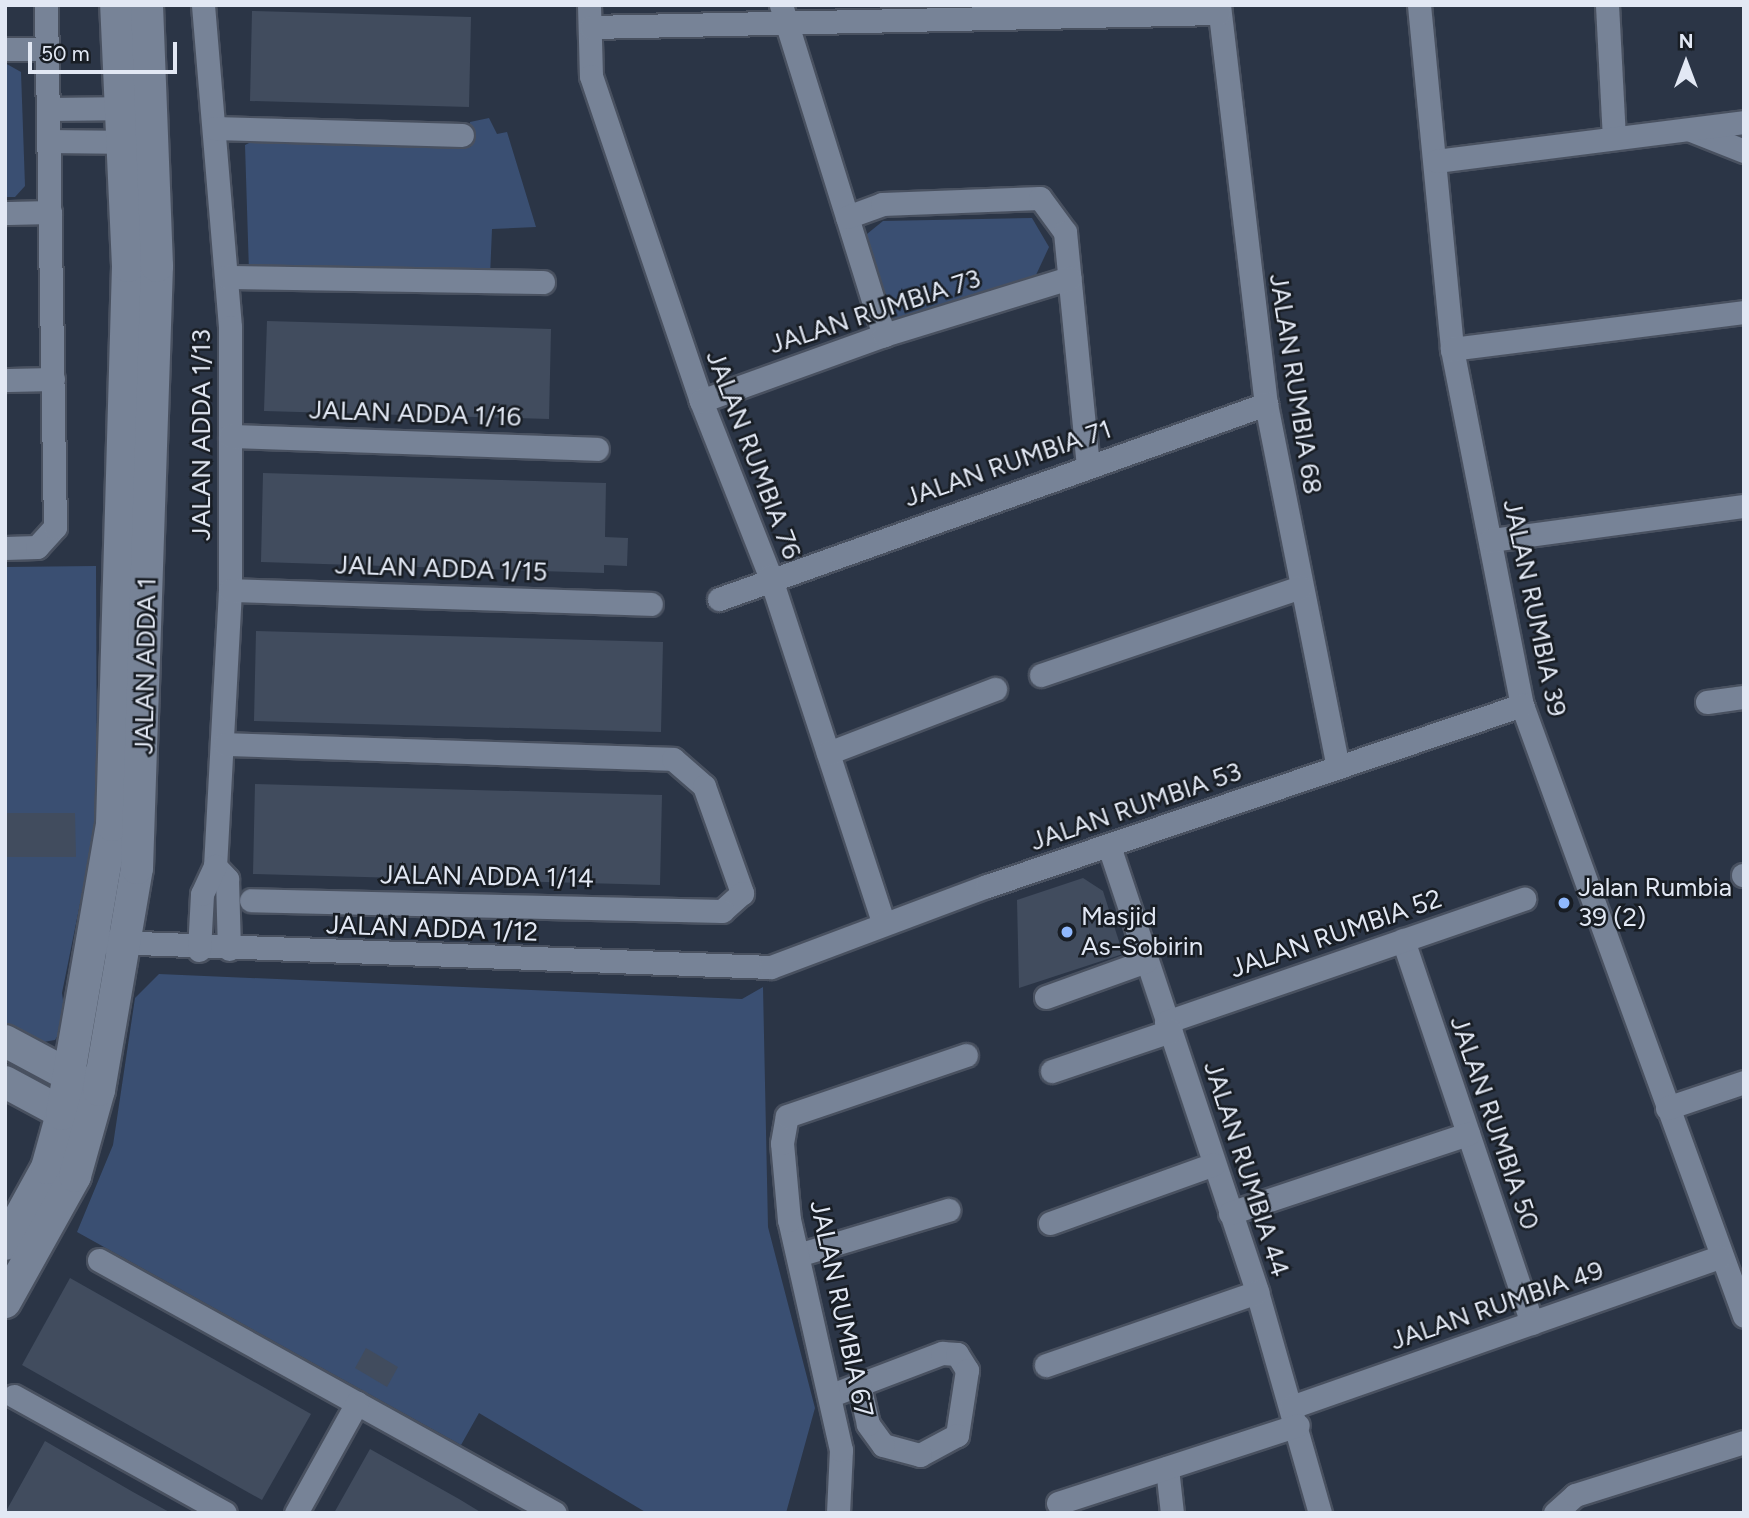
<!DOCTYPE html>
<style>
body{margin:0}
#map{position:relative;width:1749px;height:1518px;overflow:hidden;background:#2b3546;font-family:Figtree,sans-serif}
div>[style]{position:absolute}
.green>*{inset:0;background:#3a4f72}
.building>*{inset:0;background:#414c5e}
.roads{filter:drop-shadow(2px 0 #495160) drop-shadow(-2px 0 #495160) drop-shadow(0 2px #495160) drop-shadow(0 -2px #495160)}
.street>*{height:23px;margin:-11.5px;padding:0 11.5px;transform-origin:11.5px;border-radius:11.5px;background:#778397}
.secondary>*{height:32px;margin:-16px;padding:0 16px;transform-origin:16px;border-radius:16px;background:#778397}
.dots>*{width:19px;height:19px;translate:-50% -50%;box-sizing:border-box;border:4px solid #181d24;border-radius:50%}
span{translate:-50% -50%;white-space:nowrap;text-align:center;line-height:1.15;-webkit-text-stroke:5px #181d24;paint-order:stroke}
.street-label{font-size:26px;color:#e2e8f4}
.poi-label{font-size:26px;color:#e2e8f4}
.left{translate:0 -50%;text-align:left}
.frame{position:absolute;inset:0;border:7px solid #e2e8f4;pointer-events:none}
.north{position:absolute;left:1651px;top:28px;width:70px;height:70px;-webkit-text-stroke:5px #181d24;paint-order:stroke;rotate:0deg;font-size:19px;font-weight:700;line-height:28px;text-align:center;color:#e2e8f4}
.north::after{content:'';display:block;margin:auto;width:24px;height:32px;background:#e2e8f4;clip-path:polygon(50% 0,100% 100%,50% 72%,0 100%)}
.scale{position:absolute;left:28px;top:42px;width:149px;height:32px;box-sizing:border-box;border:4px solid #e2e8f4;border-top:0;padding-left:9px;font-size:21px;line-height:24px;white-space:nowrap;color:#e2e8f4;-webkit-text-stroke:5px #181d24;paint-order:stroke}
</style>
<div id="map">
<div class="green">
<div style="clip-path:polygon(5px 63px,21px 72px,25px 186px,15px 197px,5px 197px)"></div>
<div style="clip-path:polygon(489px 118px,497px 134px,507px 132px,536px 227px,492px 229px,490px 277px,249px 272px,245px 145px,255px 140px,471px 147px,470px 122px)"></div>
<div style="clip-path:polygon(1032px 218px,1049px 247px,1036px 275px,903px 321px,887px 316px,862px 238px,883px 221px)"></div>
<div style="clip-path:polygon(96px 566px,97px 819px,62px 993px,66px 1022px,55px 1040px,38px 1043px,5px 1027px,5px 567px)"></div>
<div style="clip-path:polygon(159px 974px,742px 999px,763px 987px,768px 1227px,815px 1408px,786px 1513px,647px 1513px,479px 1413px,461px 1445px,77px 1232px,113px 1145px,135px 998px)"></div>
</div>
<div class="building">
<div style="clip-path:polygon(252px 11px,471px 17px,469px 107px,250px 101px)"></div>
<div style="clip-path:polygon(267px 321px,551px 329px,549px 419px,264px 411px)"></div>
<div style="clip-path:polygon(263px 473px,606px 483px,605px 537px,628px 538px,627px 566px,604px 565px,604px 573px,261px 562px)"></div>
<div style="clip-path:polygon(256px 631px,663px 642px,661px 732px,254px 721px)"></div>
<div style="clip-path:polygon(255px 784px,662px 795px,660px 885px,253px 874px)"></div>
<div style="clip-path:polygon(5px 813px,75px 813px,76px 857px,5px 857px)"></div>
<div style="clip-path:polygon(1083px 878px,1103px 891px,1123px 954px,1019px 988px,1017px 900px)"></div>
<div style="clip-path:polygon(70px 1278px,311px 1414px,262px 1500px,22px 1365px)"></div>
<div style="clip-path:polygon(366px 1348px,398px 1367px,387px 1387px,355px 1368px)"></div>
<div style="clip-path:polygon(45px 1441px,133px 1492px,171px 1513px,5px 1513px)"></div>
<div style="clip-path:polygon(370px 1449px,459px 1499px,482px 1513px,334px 1513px)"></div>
</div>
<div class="roads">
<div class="street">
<div style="left:203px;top:5px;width:323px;rotate:85.2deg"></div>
<div style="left:230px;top:327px;width:263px;rotate:90deg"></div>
<div style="left:230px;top:590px;width:276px;rotate:93.1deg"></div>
<div style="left:589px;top:5px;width:71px;rotate:88.4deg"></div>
<div style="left:591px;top:76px;width:343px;rotate:71.3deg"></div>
<div style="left:701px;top:401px;width:188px;rotate:68.5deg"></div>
<div style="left:770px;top:576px;width:364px;rotate:71.9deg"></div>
<div style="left:781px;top:5px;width:346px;rotate:72.7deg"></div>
<div style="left:1219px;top:5px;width:402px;rotate:83.3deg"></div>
<div style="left:1266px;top:404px;width:370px;rotate:78.8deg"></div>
<div style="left:1419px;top:5px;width:346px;rotate:84.5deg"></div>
<div style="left:1452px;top:349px;width:363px;rotate:78.9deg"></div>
<div style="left:1522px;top:705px;width:650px;rotate:70.03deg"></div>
<div style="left:1607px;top:5px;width:133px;rotate:87deg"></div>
<div style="left:591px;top:27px;width:628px;rotate:-1.28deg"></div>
<div style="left:5px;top:49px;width:42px"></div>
<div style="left:48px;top:109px;width:88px;rotate:-0.7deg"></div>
<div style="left:214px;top:128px;width:248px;rotate:1.6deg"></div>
<div style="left:1691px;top:130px;width:57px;rotate:21.6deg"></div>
<div style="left:48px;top:141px;width:87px;rotate:0.7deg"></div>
<div style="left:1436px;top:161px;width:310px;rotate:-7.2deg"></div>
<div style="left:5px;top:213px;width:45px;rotate:-1.3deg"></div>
<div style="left:847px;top:217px;width:37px;rotate:-20deg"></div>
<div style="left:882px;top:204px;width:158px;rotate:-2.2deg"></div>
<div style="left:1040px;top:198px;width:42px;rotate:53.7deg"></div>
<div style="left:1065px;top:232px;width:234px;rotate:84.4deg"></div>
<div style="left:227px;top:277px;width:316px;rotate:0.9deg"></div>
<div style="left:1452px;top:349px;width:294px;rotate:-7.2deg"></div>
<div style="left:5px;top:380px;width:48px;rotate:-1.2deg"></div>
<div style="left:701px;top:401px;width:195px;rotate:-19.8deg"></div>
<div style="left:884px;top:335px;width:194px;rotate:-17.1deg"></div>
<div style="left:230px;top:436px;width:367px;rotate:2deg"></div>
<div style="left:1491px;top:540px;width:255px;rotate:-7.7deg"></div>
<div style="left:5px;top:548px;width:32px;rotate:-2deg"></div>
<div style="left:37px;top:547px;width:27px;rotate:-48deg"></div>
<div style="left:55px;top:527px;width:522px;rotate:-90.99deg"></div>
<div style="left:230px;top:590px;width:421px;rotate:1.9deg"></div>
<div style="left:719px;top:599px;width:581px;rotate:-19.62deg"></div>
<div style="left:1041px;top:675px;width:274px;rotate:-18.7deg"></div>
<div style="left:1707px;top:702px;width:37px;rotate:-8deg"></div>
<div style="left:225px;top:744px;width:448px;rotate:1.9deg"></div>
<div style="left:673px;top:759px;width:41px;rotate:41.1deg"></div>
<div style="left:704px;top:786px;width:114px;rotate:70.4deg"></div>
<div style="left:742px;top:893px;width:27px;rotate:138deg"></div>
<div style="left:722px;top:911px;width:471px;rotate:-178.7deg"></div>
<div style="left:828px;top:753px;width:179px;rotate:-21deg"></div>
<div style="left:1109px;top:846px;width:470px;rotate:71.6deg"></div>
<div style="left:1257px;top:1292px;width:230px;rotate:74.1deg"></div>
<div style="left:215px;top:866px;width:18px;rotate:47deg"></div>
<div style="left:227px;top:879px;width:70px;rotate:88.4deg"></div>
<div style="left:1743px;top:875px;width:1px"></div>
<div style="left:1403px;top:940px;width:404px;rotate:71.4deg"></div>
<div style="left:111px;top:942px;width:660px;rotate:2.17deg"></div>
<div style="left:771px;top:967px;width:231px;rotate:-20.6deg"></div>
<div style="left:987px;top:886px;width:565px;rotate:-18.69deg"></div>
<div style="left:199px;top:950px;width:56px;rotate:-86.9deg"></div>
<div style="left:202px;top:894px;width:31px;rotate:-65deg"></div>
<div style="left:1046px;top:997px;width:106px;rotate:-19.8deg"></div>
<div style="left:1166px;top:1022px;width:379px;rotate:-19deg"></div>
<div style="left:1052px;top:1071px;width:125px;rotate:-18.7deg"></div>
<div style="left:1667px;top:1108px;width:81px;rotate:-18.7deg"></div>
<div style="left:1230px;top:1213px;width:251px;rotate:-18.4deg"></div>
<div style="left:1050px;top:1223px;width:174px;rotate:-19.8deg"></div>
<div style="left:798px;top:1255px;width:157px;rotate:-16.7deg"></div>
<div style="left:99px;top:1260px;width:521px;rotate:29.02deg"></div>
<div style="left:1046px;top:1365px;width:223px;rotate:-19.1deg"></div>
<div style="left:834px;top:1394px;width:116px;rotate:-20.8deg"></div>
<div style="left:942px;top:1353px;width:15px;rotate:4deg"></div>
<div style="left:957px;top:1354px;width:19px;rotate:58deg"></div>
<div style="left:967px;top:1370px;width:66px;rotate:98.7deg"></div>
<div style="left:957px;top:1435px;width:42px;rotate:151.6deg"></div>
<div style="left:920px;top:1455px;width:38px;rotate:-165deg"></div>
<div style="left:883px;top:1445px;width:26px;rotate:-126deg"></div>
<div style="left:868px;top:1424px;width:37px;rotate:-103deg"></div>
<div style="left:14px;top:1396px;width:241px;rotate:29deg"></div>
<div style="left:1291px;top:1407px;width:454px;rotate:-19.3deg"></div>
<div style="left:1167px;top:1468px;width:45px;rotate:83.7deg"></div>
<div style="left:1058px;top:1503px;width:252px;rotate:-18deg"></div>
<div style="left:296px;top:1513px;width:126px;rotate:-61deg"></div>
<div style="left:838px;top:1513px;width:63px;rotate:-87.3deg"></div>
<div style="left:841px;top:1450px;width:236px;rotate:-102.7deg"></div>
<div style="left:789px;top:1220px;width:77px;rotate:-95.2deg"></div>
<div style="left:782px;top:1143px;width:27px;rotate:-80deg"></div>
<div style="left:787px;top:1116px;width:189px;rotate:-18.8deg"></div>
<div style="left:1555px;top:1513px;width:27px;rotate:-42deg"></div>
<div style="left:1575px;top:1495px;width:177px;rotate:-17.4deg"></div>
</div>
<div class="secondary">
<div style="left:5px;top:1041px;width:93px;rotate:28.2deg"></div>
<div style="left:5px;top:1082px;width:86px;rotate:28.3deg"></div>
<div style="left:5px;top:1244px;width:87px;rotate:-61.1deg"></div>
<div style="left:47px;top:1168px;width:56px;rotate:-74.5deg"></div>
<div style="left:62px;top:1114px;width:293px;rotate:-80.2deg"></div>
<div style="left:112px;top:825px;width:559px;rotate:-88.36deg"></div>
<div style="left:128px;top:266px;width:261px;rotate:-92.6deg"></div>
<div style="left:5px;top:1302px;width:144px;rotate:-60.9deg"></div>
<div style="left:75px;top:1176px;width:89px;rotate:-74.4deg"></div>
<div style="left:99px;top:1090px;width:225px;rotate:-80.3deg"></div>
<div style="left:137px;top:868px;width:602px;rotate:-88.1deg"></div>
<div style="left:157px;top:266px;width:261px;rotate:-92.2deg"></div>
</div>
</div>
<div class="dots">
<div style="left:1564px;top:903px;background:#8fb8fd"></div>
<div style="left:1067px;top:932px;background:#8fb8fd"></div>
</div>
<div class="street-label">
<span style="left:875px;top:312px;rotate:-18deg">JALAN RUMBIA 73</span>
<span style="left:1295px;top:384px;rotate:81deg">JALAN RUMBIA 68</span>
<span style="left:415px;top:414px;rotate:2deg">JALAN ADDA 1/16</span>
<span style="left:202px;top:435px;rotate:-90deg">JALAN ADDA 1/13</span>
<span style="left:753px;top:455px;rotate:69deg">JALAN RUMBIA 76</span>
<span style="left:1008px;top:464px;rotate:-19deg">JALAN RUMBIA 71</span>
<span style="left:441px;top:569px;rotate:2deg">JALAN ADDA 1/15</span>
<span style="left:1534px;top:608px;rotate:78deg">JALAN RUMBIA 39</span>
<span style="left:146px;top:666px;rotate:-89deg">JALAN ADDA 1</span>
<span style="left:1136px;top:807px;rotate:-19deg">JALAN RUMBIA 53</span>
<span style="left:487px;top:877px;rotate:1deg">JALAN ADDA 1/14</span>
<span style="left:432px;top:929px;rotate:2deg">JALAN ADDA 1/12</span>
<span style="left:1336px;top:934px;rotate:-19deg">JALAN RUMBIA 52</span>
<span style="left:1494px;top:1123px;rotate:71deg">JALAN RUMBIA 50</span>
<span style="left:1246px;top:1169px;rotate:72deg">JALAN RUMBIA 44</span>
<span style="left:1497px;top:1306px;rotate:-19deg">JALAN RUMBIA 49</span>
<span style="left:841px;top:1309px;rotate:78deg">JALAN RUMBIA 67</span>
</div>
<div class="poi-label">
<span class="left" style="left:1578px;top:903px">Jalan Rumbia<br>39 (2)</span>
<span class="left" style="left:1081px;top:932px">Masjid<br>As-Sobirin</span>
</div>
<div class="frame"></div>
<div class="north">N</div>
<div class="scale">50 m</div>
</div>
